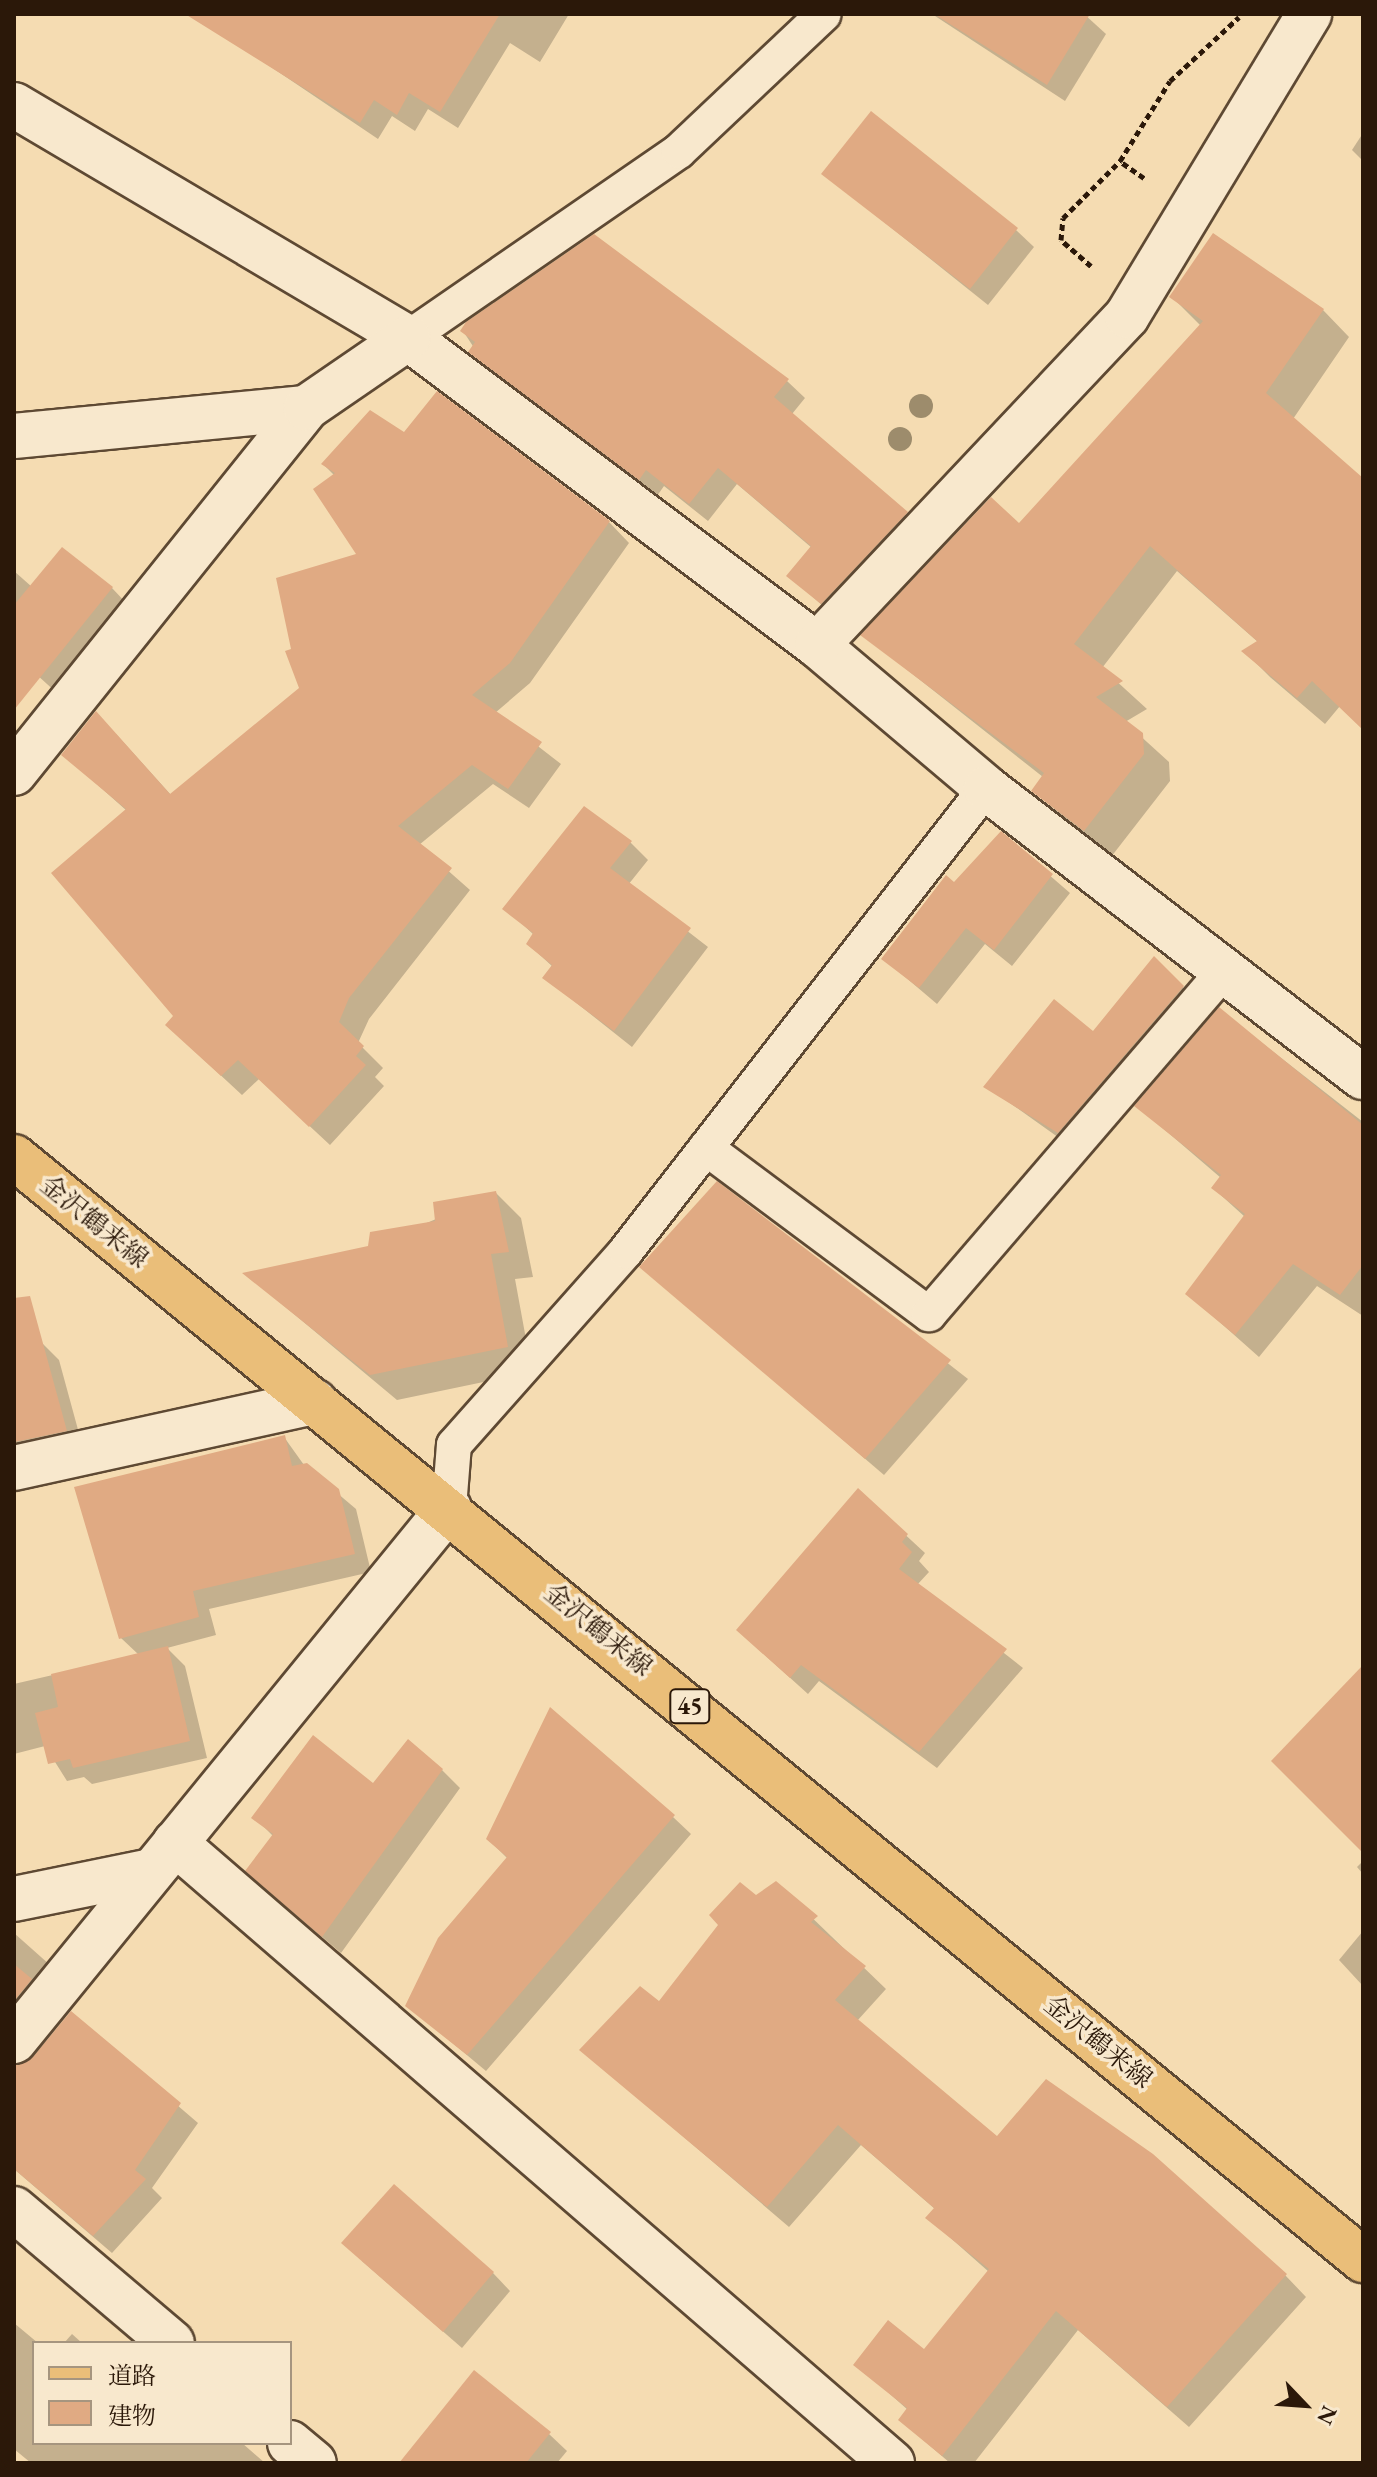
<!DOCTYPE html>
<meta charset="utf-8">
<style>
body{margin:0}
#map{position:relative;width:1377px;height:2477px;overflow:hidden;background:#f5dcb2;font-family:"EB Garamond","Noto Serif JP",serif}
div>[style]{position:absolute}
.shadow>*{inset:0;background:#0003}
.building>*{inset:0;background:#e0aa83}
.path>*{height:5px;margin-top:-2.5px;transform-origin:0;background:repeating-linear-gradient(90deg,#2b1809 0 6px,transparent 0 10px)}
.roads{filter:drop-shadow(2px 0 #5e4933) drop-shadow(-2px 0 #5e4933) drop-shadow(0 2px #5e4933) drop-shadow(0 -2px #5e4933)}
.lane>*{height:34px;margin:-17px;padding:0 17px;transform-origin:17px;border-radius:17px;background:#f8e8cd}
.street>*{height:44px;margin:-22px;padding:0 22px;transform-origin:22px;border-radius:22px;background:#f8e8cd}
.primary>*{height:44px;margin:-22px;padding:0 22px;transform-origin:22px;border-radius:22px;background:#eabe79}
.trees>*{width:24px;height:24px;margin:-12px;border-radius:50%;background:#9d8c6c}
span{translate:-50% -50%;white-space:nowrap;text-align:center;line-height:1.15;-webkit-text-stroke:7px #f8e8cd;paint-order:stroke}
.shield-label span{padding:2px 6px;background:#f8e8cd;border:2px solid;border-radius:6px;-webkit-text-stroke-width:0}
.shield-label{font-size:24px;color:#2b1809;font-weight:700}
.street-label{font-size:26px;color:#2b1809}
.frame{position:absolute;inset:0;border:16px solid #2b1809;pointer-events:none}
.legend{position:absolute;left:32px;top:2341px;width:260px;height:104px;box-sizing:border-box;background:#f8e8cd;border:2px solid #a6957f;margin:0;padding:10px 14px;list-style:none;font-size:24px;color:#2b1809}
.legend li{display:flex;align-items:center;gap:16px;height:40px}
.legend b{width:40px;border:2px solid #a6957f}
.north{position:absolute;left:1265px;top:2365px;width:80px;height:80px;-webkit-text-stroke:6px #f8e8cd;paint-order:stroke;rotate:115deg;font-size:22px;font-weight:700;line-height:32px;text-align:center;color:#2b1809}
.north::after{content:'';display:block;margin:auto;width:28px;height:36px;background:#2b1809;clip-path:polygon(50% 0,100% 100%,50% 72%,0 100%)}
</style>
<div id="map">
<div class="shadow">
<div style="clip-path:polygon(256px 14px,569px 14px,540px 62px,510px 43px,458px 128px,428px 109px,415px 131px,392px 116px,378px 139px,237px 44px)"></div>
<div style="clip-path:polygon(932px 14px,1084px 14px,1106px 34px,1065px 101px)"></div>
<div style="clip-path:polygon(1363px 133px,1363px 161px,1352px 150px)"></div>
<div style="clip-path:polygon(824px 174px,1016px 230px,1034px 247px,988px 305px)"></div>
<div style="clip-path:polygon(1172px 297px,1323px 310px,1349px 337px,1293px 419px,1363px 480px,1363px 728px,1340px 706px,1325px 724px,1270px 677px,1244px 651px,1258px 642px,1177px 571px,1102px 668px,1147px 709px,1125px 722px,1169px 762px,1170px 781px,1111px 857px,1033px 791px,1043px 777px,863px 635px,1019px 526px,1201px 326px)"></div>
<div style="clip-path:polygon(463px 331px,787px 381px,805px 398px,792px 414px,924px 531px,840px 621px,789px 576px,812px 548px,737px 484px,708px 521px,664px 486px,657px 496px,488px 369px)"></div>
<div style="clip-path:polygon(405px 435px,609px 522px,629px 543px,530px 683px,495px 713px,561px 764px,529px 808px,493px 784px,419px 845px,470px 890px,369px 1019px,358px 1043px,383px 1068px,375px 1077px,384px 1086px,330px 1145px,259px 1079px,242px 1095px,188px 1045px,127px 811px,63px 754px,116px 734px,171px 795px,302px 689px,294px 650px,359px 555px,335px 476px,323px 464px)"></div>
<div style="clip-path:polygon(14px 571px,32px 587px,112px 588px,129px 606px,58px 694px,14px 654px)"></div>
<div style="clip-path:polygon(1002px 834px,1070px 893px,1012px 966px,985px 944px,937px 1004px,884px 959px)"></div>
<div style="clip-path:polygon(630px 842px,648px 860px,628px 885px,708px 947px,632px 1047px,545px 978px,553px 967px,528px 944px,534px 935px,505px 908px)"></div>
<div style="clip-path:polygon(1154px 959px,1201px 1005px,1076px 1150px,986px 1086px,1094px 1034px)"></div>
<div style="clip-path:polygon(1220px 1010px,1363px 1122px,1363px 1316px,1317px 1286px,1259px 1357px,1188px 1294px,1245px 1217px,1213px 1188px,1221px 1178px,1137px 1106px)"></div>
<div style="clip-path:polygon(718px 1184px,968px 1379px,884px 1475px,641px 1267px)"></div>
<div style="clip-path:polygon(496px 1193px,521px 1218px,533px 1277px,515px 1279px,532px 1372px,397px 1400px,246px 1274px,369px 1248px)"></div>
<div style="clip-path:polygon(42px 1343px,59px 1360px,83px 1448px,14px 1467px,14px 1350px)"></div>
<div style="clip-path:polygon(284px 1437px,304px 1465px,356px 1509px,371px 1572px,209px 1609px,216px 1635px,167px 1648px,185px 1666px,207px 1758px,92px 1784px,84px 1777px,67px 1781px,45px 1746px,14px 1754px,14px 1684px,139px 1655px,121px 1638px)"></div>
<div style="clip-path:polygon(858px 1491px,925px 1553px,919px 1561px,929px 1572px,917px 1585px,1023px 1668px,937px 1768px,819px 1681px,808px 1694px,756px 1647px)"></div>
<div style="clip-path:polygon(442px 1770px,460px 1788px,341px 1953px,265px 1888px,274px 1837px,254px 1817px)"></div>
<div style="clip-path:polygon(673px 1817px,691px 1834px,486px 2071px,407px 2005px,508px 1859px,488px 1839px)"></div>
<div style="clip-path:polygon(1363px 1861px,1363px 1874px,1357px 1867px)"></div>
<div style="clip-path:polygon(776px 1883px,886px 1989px,857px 2021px,997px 2139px,1285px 2275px,1306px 2297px,1189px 2427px,1078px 2330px,974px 2463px,950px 2463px,900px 2420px,908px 2410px,856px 2364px,924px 2352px,989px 2272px,928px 2218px,935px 2209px,861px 2145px,789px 2227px,582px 2050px,659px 2004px)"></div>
<div style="clip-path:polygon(1363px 1931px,1363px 1986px,1339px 1960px)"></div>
<div style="clip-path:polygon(14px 1933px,59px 1973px,14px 2043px)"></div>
<div style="clip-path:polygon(71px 2014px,198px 2123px,152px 2188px,162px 2198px,112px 2253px,14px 2169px,14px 2064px,24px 2066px)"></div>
<div style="clip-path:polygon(362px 2261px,493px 2273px,510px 2291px,462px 2348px)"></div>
<div style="clip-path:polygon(14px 2323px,38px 2343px,34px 2443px,242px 2443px,265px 2463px,31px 2463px,14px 2449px)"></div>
<div style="clip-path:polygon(72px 2334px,82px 2343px,64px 2343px)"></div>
<div style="clip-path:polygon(549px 2434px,567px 2451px,557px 2463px,401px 2463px)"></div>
</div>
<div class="building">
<div style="clip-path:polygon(185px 14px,500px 14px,440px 112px,409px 93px,397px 115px,374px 100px,360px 123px)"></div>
<div style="clip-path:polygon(934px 14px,1090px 14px,1047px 85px)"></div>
<div style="clip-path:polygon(871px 111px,1018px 228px,970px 289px,821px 174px)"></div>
<div style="clip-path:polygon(1213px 233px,1324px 309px,1266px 393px,1363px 478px,1363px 730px,1312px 681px,1297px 698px,1241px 651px,1257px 641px,1150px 546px,1074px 644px,1123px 681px,1096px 697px,1143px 733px,1144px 754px,1084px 831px,1031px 791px,1044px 773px,860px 635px,991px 497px,1019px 523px,1203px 321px,1169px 297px)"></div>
<div style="clip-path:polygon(594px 234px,789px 379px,774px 397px,908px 512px,821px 604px,786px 576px,811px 546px,718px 468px,689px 504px,646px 470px,639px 480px,468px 352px,475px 342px,460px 331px,466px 322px)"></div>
<div style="clip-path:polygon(437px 391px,610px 521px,510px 663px,472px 695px,542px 742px,508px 789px,472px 765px,398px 826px,452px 868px,349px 998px,339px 1022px,364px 1046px,356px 1056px,366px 1065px,309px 1127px,238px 1060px,221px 1076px,165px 1025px,173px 1016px,51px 873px,126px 809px,61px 755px,96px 711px,170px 794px,299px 688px,285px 651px,291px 649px,276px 578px,356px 554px,313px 489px,335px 473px,321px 464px,370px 410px,404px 432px)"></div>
<div style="clip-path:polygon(62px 547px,113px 587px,14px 710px,14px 605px)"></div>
<div style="clip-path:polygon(584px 806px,632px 841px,610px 868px,691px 928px,614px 1031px,542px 978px,552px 965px,526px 944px,533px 933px,502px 909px)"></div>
<div style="clip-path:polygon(1001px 831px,1053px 874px,994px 950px,966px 928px,919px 988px,881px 959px,946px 875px,954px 882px)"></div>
<div style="clip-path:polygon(1154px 956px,1184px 986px,1058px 1133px,983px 1087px,1054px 999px,1093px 1031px)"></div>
<div style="clip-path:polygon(1219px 1007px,1363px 1125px,1363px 1265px,1340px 1295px,1293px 1264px,1235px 1335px,1185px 1294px,1245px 1214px,1211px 1188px,1221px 1175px,1134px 1106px)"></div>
<div style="clip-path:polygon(717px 1181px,951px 1360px,865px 1459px,639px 1267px)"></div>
<div style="clip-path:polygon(496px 1191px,509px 1252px,491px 1254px,508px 1347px,370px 1375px,242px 1273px,368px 1246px,370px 1232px,435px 1221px,433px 1202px)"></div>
<div style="clip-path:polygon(30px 1296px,67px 1431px,14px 1442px,14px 1298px)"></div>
<div style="clip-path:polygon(285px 1435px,292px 1466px,307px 1463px,339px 1489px,355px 1554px,193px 1591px,199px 1617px,119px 1639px,74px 1487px)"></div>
<div style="clip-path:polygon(858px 1488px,908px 1534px,902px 1542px,912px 1552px,899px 1569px,1007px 1649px,919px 1752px,801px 1665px,790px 1678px,736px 1630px)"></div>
<div style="clip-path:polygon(168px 1646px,190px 1741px,73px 1768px,70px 1759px,48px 1764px,35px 1713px,58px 1707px,51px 1674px)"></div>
<div style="clip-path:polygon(1363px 1665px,1363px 1853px,1271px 1761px)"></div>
<div style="clip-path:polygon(550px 1707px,675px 1815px,467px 2055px,405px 2006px,438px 1938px,507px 1857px,486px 1839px)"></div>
<div style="clip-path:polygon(313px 1735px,373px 1783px,408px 1739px,443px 1769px,322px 1937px,245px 1871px,273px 1834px,251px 1818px)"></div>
<div style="clip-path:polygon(776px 1881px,818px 1916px,811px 1922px,866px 1966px,835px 2000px,997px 2136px,1046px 2079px,1153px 2154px,1287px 2274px,1167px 2407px,1056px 2311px,942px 2456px,898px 2420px,907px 2408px,853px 2365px,888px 2320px,924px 2349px,989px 2269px,925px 2218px,934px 2208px,838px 2125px,767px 2207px,579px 2050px,640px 1986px,659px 2001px,718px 1925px,709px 1915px,740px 1882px,756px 1895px)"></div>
<div style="clip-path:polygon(14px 1964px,32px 1979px,14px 2001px)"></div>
<div style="clip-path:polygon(71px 2011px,181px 2103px,135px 2170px,146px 2179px,93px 2236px,14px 2169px,14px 2065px,33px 2057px)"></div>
<div style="clip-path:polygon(394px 2184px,494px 2272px,443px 2332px,341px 2243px)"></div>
<div style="clip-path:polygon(474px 2370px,551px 2432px,526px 2463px,399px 2463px)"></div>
</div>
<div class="path">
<div style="left:1144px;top:178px;width:29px;rotate:-145deg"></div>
<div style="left:1120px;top:161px;width:94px;rotate:-58deg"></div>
<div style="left:1170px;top:81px;width:94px;rotate:-42.8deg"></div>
<div style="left:1091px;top:266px;width:40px;rotate:-139deg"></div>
<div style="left:1061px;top:240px;width:22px;rotate:-85deg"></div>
<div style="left:1063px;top:218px;width:81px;rotate:-45deg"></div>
</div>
<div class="roads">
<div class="lane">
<div style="left:408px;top:338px;width:329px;rotate:-34.6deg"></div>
<div style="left:679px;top:151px;width:199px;rotate:-43.4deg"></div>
<div style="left:706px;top:1148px;width:278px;rotate:36.7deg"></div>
<div style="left:929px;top:1314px;width:452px;rotate:-49.3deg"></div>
<div style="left:449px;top:1508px;width:63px;rotate:-85.5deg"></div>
<div style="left:454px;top:1445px;width:259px;rotate:-48.4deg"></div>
<div style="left:626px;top:1251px;width:586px;rotate:-52.13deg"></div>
</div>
<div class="street">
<div style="left:14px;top:105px;width:458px;rotate:30.6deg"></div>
<div style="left:408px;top:338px;width:511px;rotate:36.89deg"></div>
<div style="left:817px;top:645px;width:221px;rotate:40.2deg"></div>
<div style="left:986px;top:788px;width:475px;rotate:37.5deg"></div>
<div style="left:14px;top:436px;width:293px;rotate:-5.5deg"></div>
<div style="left:817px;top:645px;width:452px;rotate:-46.7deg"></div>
<div style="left:1127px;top:316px;width:353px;rotate:-58.9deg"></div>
<div style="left:14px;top:773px;width:467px;rotate:-51.3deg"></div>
<div style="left:306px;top:408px;width:124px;rotate:-34.5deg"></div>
<div style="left:14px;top:1468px;width:308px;rotate:-12.4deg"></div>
<div style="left:175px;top:1843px;width:948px;rotate:40.85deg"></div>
<div style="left:14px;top:1899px;width:141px;rotate:-11.5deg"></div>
<div style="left:14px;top:2041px;width:688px;rotate:-50.78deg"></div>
<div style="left:14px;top:2209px;width:207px;rotate:40.3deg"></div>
<div style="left:290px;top:2443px;width:31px;rotate:40deg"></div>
</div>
<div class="primary">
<div style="left:14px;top:1157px;width:1743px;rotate:39.27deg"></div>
</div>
</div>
<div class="trees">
<div style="left:921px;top:406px"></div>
<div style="left:900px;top:439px"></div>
</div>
<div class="shield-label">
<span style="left:690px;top:1706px">45</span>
</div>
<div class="street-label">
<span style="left:94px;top:1222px;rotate:39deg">金沢鶴来線</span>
<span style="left:598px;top:1630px;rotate:39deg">金沢鶴来線</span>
<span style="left:1098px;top:2042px;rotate:39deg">金沢鶴来線</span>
</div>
<div class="frame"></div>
<ul class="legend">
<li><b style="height:10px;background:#eabe79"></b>道路</li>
<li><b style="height:22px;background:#e0aa83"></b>建物</li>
</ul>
<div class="north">N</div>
</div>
